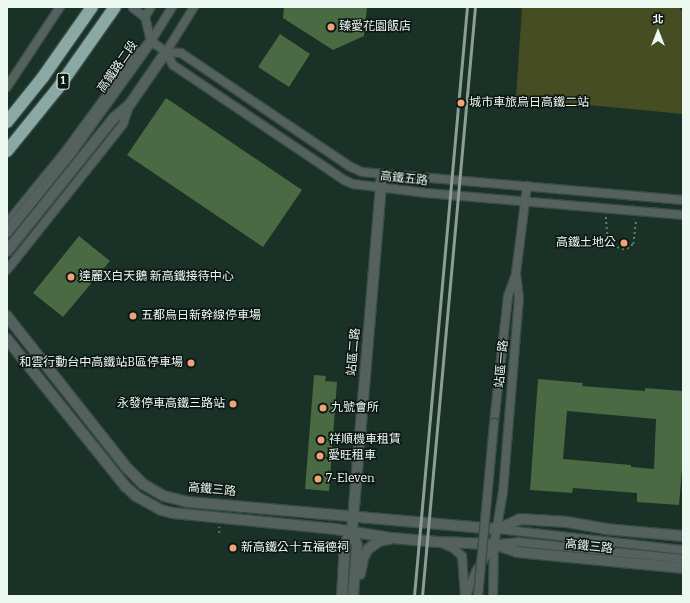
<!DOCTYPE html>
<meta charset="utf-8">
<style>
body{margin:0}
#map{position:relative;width:690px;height:603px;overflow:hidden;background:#1a3127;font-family:Bitter,"Noto Sans TC",serif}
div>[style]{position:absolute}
.green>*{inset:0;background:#464d23}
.building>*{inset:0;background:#496a42}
.path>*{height:1.5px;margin-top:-0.75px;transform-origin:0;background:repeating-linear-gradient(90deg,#677a71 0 2px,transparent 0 5px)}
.roads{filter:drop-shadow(1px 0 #374d43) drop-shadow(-1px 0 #374d43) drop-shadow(0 1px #374d43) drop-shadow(0 -1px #374d43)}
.service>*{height:4px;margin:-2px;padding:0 2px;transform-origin:2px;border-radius:2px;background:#54615f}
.minor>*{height:8px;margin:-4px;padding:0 4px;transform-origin:4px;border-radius:4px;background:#54615f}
.tertiary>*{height:10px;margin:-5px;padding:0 5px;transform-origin:5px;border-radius:5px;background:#54615f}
.motorway>*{height:12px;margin:-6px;padding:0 6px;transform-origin:6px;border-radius:6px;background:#8aa9a5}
.rail>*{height:2.5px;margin:-1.25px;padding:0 1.25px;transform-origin:1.25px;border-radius:1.25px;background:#8c9e95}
.bridges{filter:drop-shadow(1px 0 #374d43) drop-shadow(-1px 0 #374d43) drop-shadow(0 1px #374d43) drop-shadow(0 -1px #374d43)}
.minor-bridge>*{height:8px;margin:-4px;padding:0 4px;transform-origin:4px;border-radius:4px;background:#54615f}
.dots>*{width:11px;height:11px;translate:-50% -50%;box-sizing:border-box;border:2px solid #0d1612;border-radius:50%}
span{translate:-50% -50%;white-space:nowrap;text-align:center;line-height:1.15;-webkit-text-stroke:3px #0d1612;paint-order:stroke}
.shield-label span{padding:1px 3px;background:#0d1612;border:1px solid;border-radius:3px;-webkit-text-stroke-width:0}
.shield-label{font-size:11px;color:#ebf9f1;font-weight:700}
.poi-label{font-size:12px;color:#ebf9f1}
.left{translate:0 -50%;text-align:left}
.right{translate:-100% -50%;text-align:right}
.street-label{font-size:12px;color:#ebf9f1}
.frame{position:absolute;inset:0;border:8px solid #ebf9f1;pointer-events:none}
.north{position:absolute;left:638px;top:12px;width:40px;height:40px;-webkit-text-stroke:3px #0d1612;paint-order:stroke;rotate:0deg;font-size:11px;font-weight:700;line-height:16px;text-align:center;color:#ebf9f1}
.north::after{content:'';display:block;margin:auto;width:14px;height:18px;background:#ebf9f1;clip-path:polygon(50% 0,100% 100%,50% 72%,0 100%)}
</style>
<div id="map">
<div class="green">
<div style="clip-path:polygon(522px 7px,679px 7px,683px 14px,683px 114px,516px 98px)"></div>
</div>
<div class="building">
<div style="clip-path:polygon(284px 7px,367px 7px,364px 36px,333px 50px,283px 18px)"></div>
<div style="clip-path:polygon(280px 34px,310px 54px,289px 87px,258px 67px)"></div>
<div style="clip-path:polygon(166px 98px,302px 190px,263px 247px,127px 155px)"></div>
<div style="clip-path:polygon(79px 236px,110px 261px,63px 317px,33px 293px)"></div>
<div style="clip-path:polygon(314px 375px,326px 376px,325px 381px,337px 382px,329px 491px,305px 489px)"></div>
<div style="clip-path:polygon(evenodd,538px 379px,583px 383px,582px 386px,645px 391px,645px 388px,683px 391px,683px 457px,679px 505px,637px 502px,637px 493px,573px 488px,572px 493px,530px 490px,538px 379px,567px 411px,656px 419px,654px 469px,631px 467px,631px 465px,563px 459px,567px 411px)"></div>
</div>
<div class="path">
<div style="left:606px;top:217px;width:22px;rotate:85deg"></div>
<div style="left:608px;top:239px;width:8px;rotate:50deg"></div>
<div style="left:613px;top:245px;width:10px;rotate:24deg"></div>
<div style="left:622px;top:249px;width:5px"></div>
<div style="left:627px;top:249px;width:8px;rotate:-40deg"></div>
<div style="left:633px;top:244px;width:25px;rotate:-83deg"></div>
<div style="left:219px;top:533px;width:6px;rotate:-90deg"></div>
</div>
<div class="roads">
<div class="service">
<div style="left:7px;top:220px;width:90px;rotate:-50.8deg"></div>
<div style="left:64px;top:150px;width:122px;rotate:-53.7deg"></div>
<div style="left:136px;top:52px;width:9px;rotate:-36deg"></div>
</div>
<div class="minor">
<div style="left:133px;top:8px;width:15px;rotate:37deg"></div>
<div style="left:145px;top:17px;width:25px;rotate:76deg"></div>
<div style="left:145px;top:17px;width:12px;rotate:-59deg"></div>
<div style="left:151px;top:41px;width:19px;rotate:36deg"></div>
<div style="left:166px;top:52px;width:15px;rotate:62deg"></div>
<div style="left:173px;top:65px;width:206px;rotate:33.9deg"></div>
<div style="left:344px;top:180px;width:10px;rotate:24deg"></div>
<div style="left:353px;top:184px;width:74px;rotate:7deg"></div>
<div style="left:426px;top:193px;width:258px;rotate:4.9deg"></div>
<div style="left:151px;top:41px;width:40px;rotate:-58deg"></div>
<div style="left:166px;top:52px;width:15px;rotate:4deg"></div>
<div style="left:181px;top:53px;width:202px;rotate:33.9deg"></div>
<div style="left:349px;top:166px;width:14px;rotate:25deg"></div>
<div style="left:362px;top:172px;width:322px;rotate:5deg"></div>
<div style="left:166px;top:52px;width:53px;rotate:-58.1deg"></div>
<div style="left:7px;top:87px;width:96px;rotate:-56.5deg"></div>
<div style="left:7px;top:270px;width:186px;rotate:-51.5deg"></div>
<div style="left:123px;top:124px;width:21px;rotate:-71deg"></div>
<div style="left:494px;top:423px;width:128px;rotate:-83.7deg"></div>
<div style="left:508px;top:296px;width:23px;rotate:-70deg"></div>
<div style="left:498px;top:529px;width:186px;rotate:6.5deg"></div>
<div style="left:444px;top:544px;width:10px;rotate:24deg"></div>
<div style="left:453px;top:548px;width:12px;rotate:42deg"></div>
<div style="left:462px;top:556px;width:40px;rotate:85.7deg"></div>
<div style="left:497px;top:544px;width:21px;rotate:-5deg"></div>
<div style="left:518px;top:542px;width:166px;rotate:5.9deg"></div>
<div style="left:466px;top:596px;width:27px;rotate:-68deg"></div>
<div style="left:476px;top:571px;width:32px;rotate:-56deg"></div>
<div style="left:493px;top:596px;width:52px;rotate:-88.9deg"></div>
<div style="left:494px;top:544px;width:53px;rotate:-80.2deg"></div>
<div style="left:503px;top:492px;width:195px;rotate:-85.3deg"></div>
<div style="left:519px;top:298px;width:25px;rotate:-97deg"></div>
<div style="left:516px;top:273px;width:88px;rotate:-82.8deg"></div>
</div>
<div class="tertiary">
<div style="left:7px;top:232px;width:99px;rotate:-51.2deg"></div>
<div style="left:69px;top:155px;width:140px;rotate:-54.3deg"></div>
<div style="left:7px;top:251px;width:171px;rotate:-51.2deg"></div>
<div style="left:114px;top:118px;width:21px;rotate:-41deg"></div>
<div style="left:130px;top:104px;width:63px;rotate:-55.3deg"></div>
<div style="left:7px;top:316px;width:195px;rotate:51.7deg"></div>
<div style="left:128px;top:469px;width:21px;rotate:45deg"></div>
<div style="left:143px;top:484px;width:24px;rotate:30deg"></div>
<div style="left:164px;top:496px;width:25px;rotate:14deg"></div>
<div style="left:188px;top:502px;width:286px;rotate:5deg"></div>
<div style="left:473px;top:527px;width:25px;rotate:5deg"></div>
<div style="left:498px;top:529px;width:24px;rotate:-24deg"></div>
<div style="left:520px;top:519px;width:47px;rotate:3.7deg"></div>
<div style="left:567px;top:522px;width:39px;rotate:10deg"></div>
<div style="left:605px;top:529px;width:78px;rotate:5.1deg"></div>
<div style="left:7px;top:339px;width:189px;rotate:51.2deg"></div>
<div style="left:125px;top:486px;width:15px;rotate:42deg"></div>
<div style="left:136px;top:496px;width:29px;rotate:29deg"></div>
<div style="left:161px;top:510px;width:12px;rotate:14deg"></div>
<div style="left:173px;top:513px;width:163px;rotate:5.6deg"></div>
<div style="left:335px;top:529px;width:58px;rotate:9deg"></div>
<div style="left:392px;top:538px;width:46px;rotate:5deg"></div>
<div style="left:438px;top:542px;width:56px;rotate:2deg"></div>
<div style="left:494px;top:544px;width:24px;rotate:19deg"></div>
<div style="left:517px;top:552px;width:167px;rotate:5.5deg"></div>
<div style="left:360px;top:574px;width:16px;rotate:-79deg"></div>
<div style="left:363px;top:558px;width:10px;rotate:-61deg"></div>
<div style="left:368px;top:549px;width:14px;rotate:-36deg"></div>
<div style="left:379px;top:541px;width:10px;rotate:-11deg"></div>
<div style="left:342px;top:596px;width:52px;rotate:-86.7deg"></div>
<div style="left:345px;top:544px;width:15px;rotate:-62deg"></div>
<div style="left:353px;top:596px;width:51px;rotate:-85.5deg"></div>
<div style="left:357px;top:545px;width:15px;rotate:-110deg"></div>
<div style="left:352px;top:531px;width:357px;rotate:-85.2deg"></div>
</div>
<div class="motorway">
<div style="left:7px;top:122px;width:58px;rotate:-51.3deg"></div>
<div style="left:43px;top:77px;width:85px;rotate:-55deg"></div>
<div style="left:7px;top:151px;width:81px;rotate:-51deg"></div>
<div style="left:58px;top:88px;width:99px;rotate:-54.9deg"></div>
</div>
</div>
<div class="rail">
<div style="left:414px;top:596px;width:591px;rotate:-84.86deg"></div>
<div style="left:422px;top:596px;width:591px;rotate:-84.86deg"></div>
</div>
<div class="bridges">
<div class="minor-bridge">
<div style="left:478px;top:596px;width:174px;rotate:-84.7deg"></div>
</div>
</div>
<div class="dots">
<div style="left:331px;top:27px;background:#efa378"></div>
<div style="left:461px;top:103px;background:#efa378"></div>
<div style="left:624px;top:243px;background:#efa378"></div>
<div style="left:71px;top:277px;background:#efa378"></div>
<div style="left:133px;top:316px;background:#efa378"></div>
<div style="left:191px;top:363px;background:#efa378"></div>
<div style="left:233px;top:404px;background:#efa378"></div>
<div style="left:323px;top:408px;background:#efa378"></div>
<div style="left:321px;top:440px;background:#efa378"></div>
<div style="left:320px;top:456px;background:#efa378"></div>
<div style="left:318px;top:479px;background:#efa378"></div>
<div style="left:233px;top:548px;background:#efa378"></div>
</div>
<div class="shield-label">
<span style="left:63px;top:81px">1</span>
</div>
<div class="poi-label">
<span class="left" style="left:339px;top:27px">臻愛花園飯店</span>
<span class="left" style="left:469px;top:103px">城市車旅烏日高鐵二站</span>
<span class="right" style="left:616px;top:243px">高鐵土地公</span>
<span class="left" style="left:79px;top:277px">達麗X白天鵝 新高鐵接待中心</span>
<span class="left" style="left:141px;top:316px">五都烏日新幹線停車場</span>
<span class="right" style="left:183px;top:363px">和雲行動台中高鐵站B區停車場</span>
<span class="right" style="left:225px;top:404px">永發停車高鐵三路站</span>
<span class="left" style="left:331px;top:408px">九號會所</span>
<span class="left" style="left:329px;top:440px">祥順機車租賃</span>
<span class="left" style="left:328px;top:456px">愛旺租車</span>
<span class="left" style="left:326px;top:479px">7-Eleven</span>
<span class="left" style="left:241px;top:548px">新高鐵公十五福德祠</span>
</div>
<div class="street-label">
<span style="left:118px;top:67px;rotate:-55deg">高鐵路二段</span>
<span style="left:404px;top:179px;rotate:6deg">高鐵五路</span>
<span style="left:354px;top:352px;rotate:-85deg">站區二路</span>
<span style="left:502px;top:364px;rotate:-85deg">站區一路</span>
<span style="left:212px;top:490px;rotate:5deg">高鐵三路</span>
<span style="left:589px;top:547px;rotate:6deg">高鐵三路</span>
</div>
<div class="frame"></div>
<div class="north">北</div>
</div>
